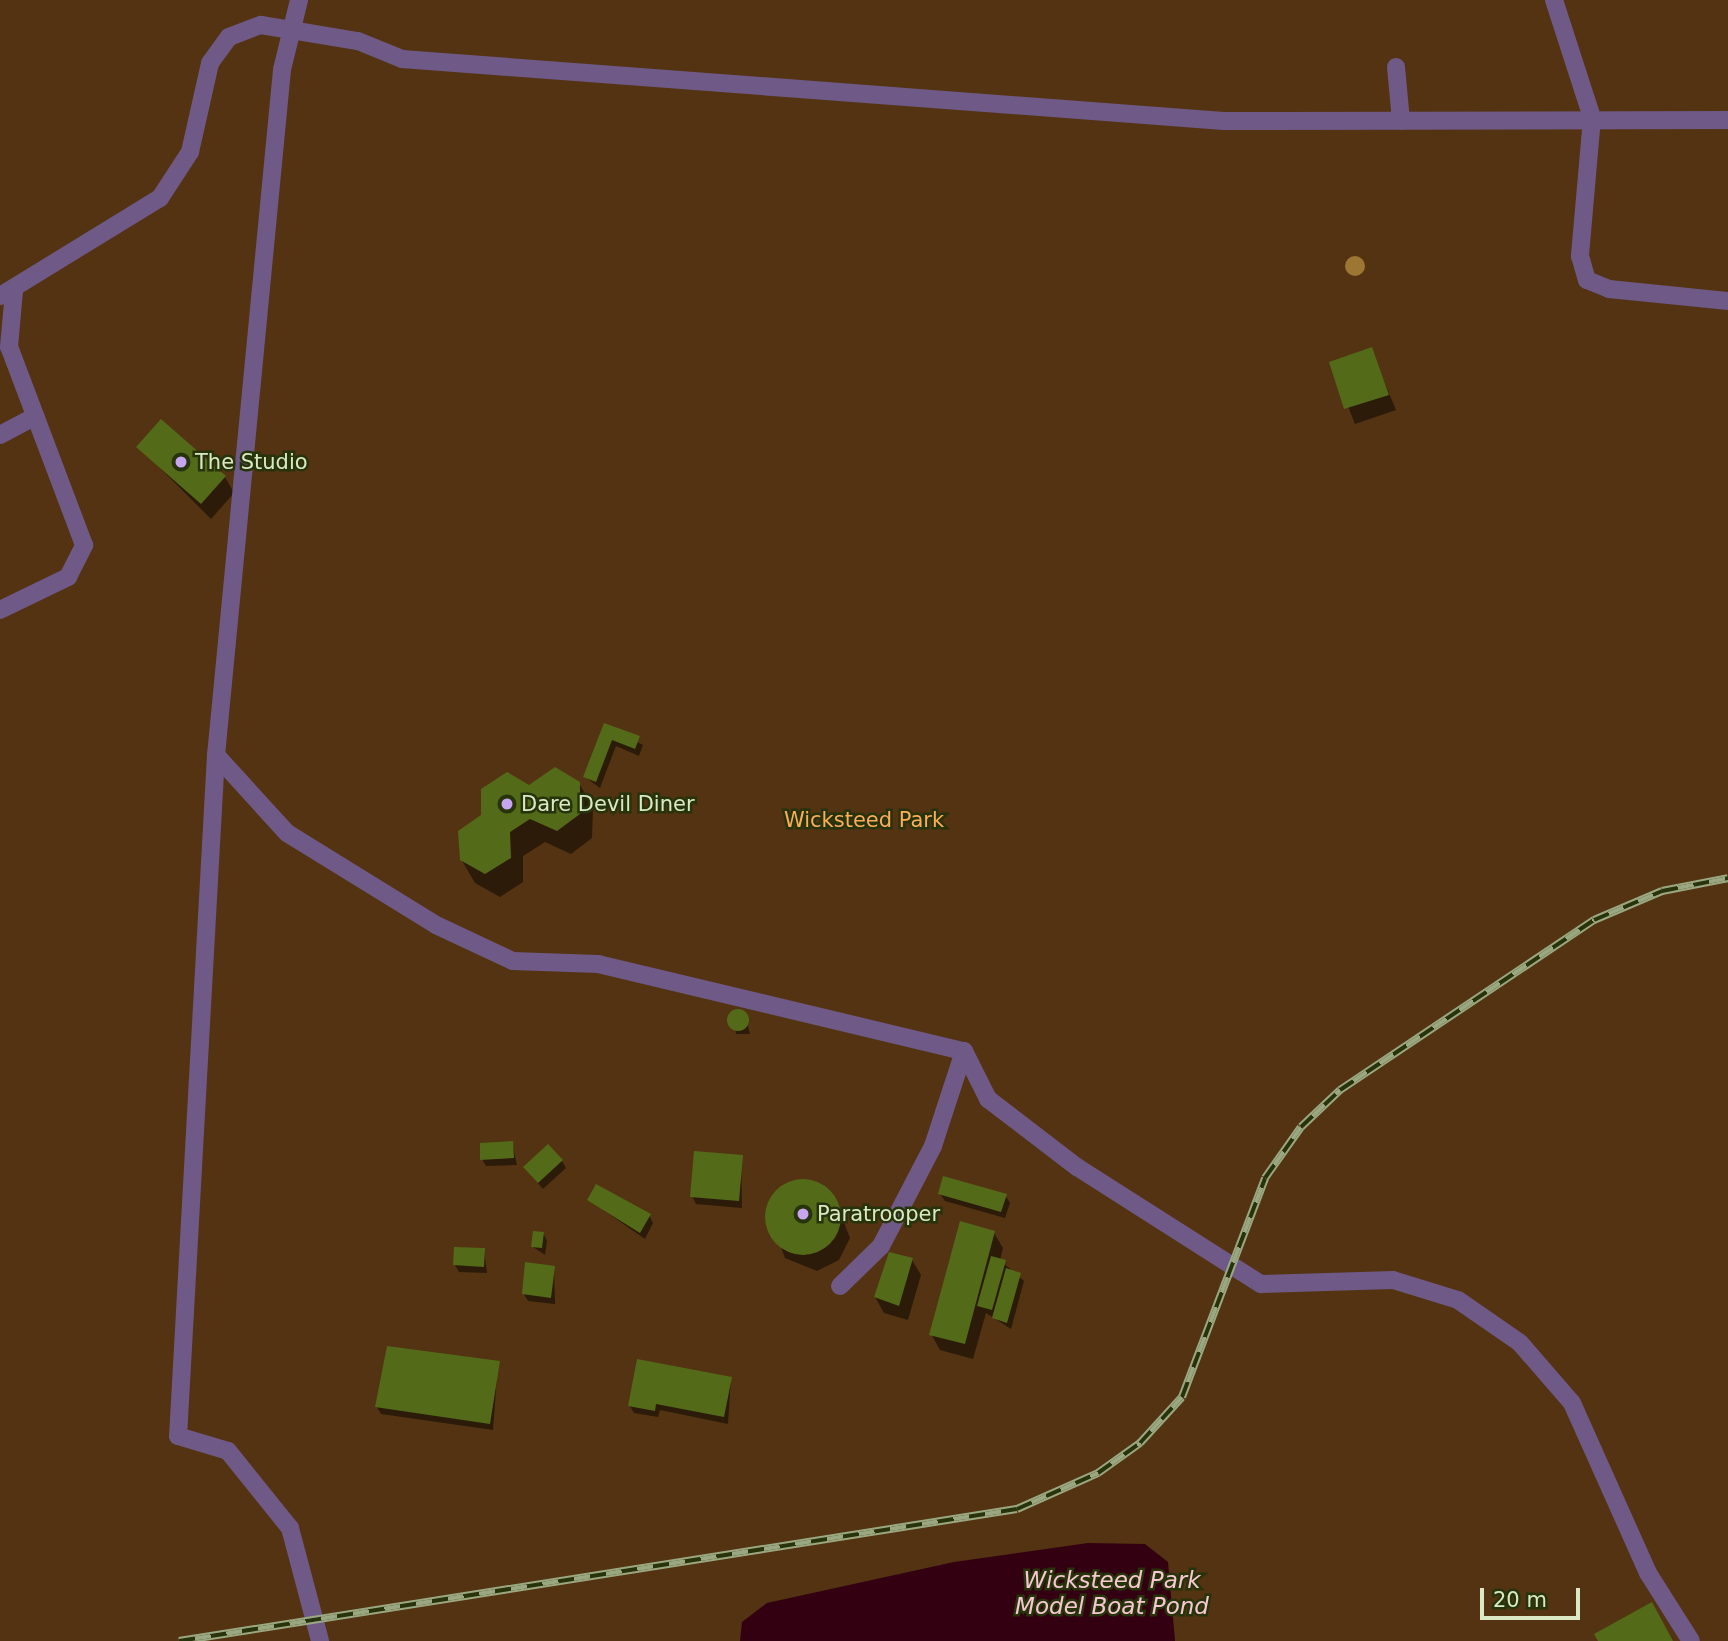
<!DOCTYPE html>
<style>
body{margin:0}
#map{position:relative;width:1728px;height:1641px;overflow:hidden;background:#27330b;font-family:"DejaVu Sans",sans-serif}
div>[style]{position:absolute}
.green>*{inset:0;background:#533311}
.water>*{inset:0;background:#320011}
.shadow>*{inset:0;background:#0007}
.building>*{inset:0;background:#536b19}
.round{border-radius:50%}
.service>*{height:18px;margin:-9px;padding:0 9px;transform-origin:9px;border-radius:9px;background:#6e5987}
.rail>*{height:8px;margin-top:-4px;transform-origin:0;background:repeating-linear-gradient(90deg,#27330b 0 16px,#9aa881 0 32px);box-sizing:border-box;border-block:2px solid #9aa881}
.trees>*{width:20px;height:20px;margin:-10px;border-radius:50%;background:#9d7634}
.dots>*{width:19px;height:19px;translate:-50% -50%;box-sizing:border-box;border:4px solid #27330b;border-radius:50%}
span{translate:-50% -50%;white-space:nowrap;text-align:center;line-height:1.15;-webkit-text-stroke:5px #27330b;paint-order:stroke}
.poi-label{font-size:21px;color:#dae9c3}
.left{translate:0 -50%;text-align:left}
.park-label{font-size:21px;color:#feac56}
.water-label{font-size:23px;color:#f8c8d2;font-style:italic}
.scale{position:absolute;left:1480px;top:1588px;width:100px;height:32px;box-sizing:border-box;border:4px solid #dae9c3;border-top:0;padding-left:9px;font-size:21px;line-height:24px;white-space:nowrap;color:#dae9c3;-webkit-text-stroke:5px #27330b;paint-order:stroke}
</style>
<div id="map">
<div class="green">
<div style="clip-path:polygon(0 0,1728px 0,1728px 1641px,0 1641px)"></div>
</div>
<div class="water">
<div style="clip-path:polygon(1088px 1543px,1145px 1544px,1168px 1562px,1175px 1641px,740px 1641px,742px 1622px,767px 1603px,954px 1562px)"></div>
</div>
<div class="shadow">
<div style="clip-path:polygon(1371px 350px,1396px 410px,1355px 424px,1331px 363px)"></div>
<div style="clip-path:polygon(139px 447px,225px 477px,234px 493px,211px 519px)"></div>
<div style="clip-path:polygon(605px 725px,643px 745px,639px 756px,616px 746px,600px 788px,585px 777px)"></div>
<div style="clip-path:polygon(579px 783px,593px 808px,592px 838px,571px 854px,545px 842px,523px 856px,523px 882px,500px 897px,475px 883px,461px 859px)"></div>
<div style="clip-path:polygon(744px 1012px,750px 1034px,736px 1034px,733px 1013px)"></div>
<div style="clip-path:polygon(512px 1143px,517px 1165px,486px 1166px,482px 1159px)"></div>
<div style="clip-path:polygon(741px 1157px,742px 1208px,696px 1204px,692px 1196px)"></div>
<div style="clip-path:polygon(562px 1161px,566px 1168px,543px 1189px,525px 1168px)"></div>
<div style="clip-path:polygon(814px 1182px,834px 1197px,850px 1238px,839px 1260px,817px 1271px,785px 1258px,767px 1208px,779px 1189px)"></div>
<div style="clip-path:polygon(940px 1194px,1005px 1195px,1010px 1203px,1005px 1218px,945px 1201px)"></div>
<div style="clip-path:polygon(589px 1200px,649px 1215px,653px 1223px,645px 1239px)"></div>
<div style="clip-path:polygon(543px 1233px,547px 1241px,545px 1255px,533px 1247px)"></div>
<div style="clip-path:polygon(994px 1233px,1003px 1248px,1000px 1260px,1024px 1281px,1011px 1329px,986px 1313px,973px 1359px,940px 1350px,931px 1334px)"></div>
<div style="clip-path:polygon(484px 1250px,487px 1273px,459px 1272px,455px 1265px)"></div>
<div style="clip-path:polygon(912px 1260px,921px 1275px,908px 1320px,884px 1313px,875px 1297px)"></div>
<div style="clip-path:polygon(554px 1267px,555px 1304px,528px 1301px,524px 1294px)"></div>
<div style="clip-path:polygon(498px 1363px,493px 1430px,381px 1414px,377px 1407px)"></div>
<div style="clip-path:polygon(731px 1379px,728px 1424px,660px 1410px,658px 1417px,634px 1413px,630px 1406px)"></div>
</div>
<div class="building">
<div style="clip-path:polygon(1372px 347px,1389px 395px,1344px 409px,1329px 362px)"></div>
<div style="clip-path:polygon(161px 419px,226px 476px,201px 504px,136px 447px)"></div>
<div style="clip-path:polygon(604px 723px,640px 736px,635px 749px,612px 740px,596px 782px,583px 777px)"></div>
<div style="clip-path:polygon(555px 767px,580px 782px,580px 814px,557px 831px,530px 819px,510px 832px,511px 858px,485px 874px,460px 860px,458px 831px,481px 815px,481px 789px,507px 772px,529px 785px)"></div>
<div class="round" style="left:727px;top:1009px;width:22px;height:22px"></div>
<div style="clip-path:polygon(513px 1141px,514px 1158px,480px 1160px,480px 1143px)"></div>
<div style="clip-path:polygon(548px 1144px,563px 1160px,538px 1183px,523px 1167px)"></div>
<div style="clip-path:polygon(694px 1151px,743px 1155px,739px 1201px,690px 1197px)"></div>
<div style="clip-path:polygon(943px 1176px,1007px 1194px,1001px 1212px,938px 1194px)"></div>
<div class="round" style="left:765px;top:1179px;width:76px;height:76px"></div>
<div style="clip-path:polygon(596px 1184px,651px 1214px,640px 1233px,587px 1200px)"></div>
<div style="clip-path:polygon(960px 1221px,995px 1231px,965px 1344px,929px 1335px)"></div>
<div style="clip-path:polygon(533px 1231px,544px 1232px,542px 1248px,531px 1247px)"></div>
<div style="clip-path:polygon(454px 1247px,485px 1248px,484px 1267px,453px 1265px)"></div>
<div style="clip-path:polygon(889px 1252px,913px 1258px,899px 1306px,874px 1297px)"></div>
<div style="clip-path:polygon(991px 1256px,1006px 1260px,992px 1310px,977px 1306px)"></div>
<div style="clip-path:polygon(525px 1262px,555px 1266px,551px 1298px,522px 1294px)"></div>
<div style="clip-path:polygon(1006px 1268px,1021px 1273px,1007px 1323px,992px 1318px)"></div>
<div style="clip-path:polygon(387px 1346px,500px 1361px,490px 1424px,375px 1407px)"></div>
<div style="clip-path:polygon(637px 1359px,732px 1377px,724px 1417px,656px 1404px,655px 1411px,628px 1406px)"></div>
<div style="clip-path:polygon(1652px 1602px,1673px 1641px,1598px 1641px,1594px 1634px)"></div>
</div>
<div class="service">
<div style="left:299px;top:0;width:72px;rotate:103.7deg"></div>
<div style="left:282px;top:70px;width:688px;rotate:95.5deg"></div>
<div style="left:216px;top:755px;width:105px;rotate:47.7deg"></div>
<div style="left:287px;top:833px;width:175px;rotate:31.7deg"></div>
<div style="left:436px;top:925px;width:85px;rotate:25.1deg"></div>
<div style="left:513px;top:961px;width:85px;rotate:2deg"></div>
<div style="left:598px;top:964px;width:376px;rotate:13.4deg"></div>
<div style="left:964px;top:1051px;width:54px;rotate:63.4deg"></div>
<div style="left:988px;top:1099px;width:112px;rotate:37.4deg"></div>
<div style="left:1077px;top:1167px;width:218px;rotate:32.5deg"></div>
<div style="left:1261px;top:1284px;width:132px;rotate:-1.7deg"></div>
<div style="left:1393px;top:1280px;width:68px;rotate:17.1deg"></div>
<div style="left:1458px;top:1300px;width:75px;rotate:34.7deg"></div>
<div style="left:1520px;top:1343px;width:79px;rotate:49.1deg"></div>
<div style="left:1572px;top:1403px;width:186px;rotate:65.9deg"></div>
<div style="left:1648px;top:1573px;width:80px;rotate:57.7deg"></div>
<div style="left:1554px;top:0;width:124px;rotate:72.1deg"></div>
<div style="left:1592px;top:118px;width:139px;rotate:95deg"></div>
<div style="left:1580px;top:256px;width:25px;rotate:74deg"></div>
<div style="left:1587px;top:280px;width:24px;rotate:22deg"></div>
<div style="left:1609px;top:289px;width:120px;rotate:5.8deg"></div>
<div style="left:1396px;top:67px;width:54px;rotate:84.7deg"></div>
<div style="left:0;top:296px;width:188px;rotate:-31.5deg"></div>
<div style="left:160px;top:198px;width:55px;rotate:-56.9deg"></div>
<div style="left:190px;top:152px;width:91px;rotate:-77.3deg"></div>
<div style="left:210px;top:63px;width:32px;rotate:-54deg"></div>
<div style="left:229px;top:37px;width:34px;rotate:-21deg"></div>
<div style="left:261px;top:25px;width:98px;rotate:9.4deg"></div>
<div style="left:358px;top:41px;width:48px;rotate:22.2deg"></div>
<div style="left:402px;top:59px;width:824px;rotate:4.31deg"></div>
<div style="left:1224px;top:121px;width:504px;rotate:-0.11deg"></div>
<div style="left:0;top:435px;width:40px;rotate:-28deg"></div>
<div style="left:0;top:610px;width:76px;rotate:-25.9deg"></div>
<div style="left:68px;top:577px;width:36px;rotate:-63deg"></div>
<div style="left:84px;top:545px;width:212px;rotate:-110.7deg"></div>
<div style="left:9px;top:347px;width:56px;rotate:-84.9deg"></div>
<div style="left:216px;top:755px;width:682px;rotate:93.19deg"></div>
<div style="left:178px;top:1436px;width:52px;rotate:16.7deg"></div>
<div style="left:228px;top:1451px;width:99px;rotate:51.2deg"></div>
<div style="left:290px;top:1528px;width:117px;rotate:75.1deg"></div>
<div style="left:840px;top:1286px;width:57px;rotate:-44.3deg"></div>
<div style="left:881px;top:1246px;width:113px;rotate:-62.5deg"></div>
<div style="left:933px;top:1146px;width:100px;rotate:-71.9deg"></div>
</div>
<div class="rail">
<div style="left:179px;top:1641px;width:848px;rotate:-8.95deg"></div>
<div style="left:1017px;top:1509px;width:89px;rotate:-24deg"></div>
<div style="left:1098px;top:1473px;width:52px;rotate:-35.5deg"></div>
<div style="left:1140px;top:1443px;width:62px;rotate:-47.6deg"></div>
<div style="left:1182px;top:1397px;width:234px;rotate:-69.2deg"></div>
<div style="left:1265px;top:1178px;width:62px;rotate:-54.8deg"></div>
<div style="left:1301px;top:1127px;width:54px;rotate:-43.5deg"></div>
<div style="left:1340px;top:1090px;width:306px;rotate:-33.8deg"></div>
<div style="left:1594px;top:920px;width:74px;rotate:-23.1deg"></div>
<div style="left:1662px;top:891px;width:67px;rotate:-11.1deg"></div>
</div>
<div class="trees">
<div style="left:1355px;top:266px"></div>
</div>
<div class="dots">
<div style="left:181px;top:462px;background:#c7a6ef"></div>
<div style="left:507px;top:804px;background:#c7a6ef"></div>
<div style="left:803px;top:1214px;background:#c7a6ef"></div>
</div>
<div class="poi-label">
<span class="left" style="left:195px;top:462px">The Studio</span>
<span class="left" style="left:521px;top:804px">Dare Devil Diner</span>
<span class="left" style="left:817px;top:1214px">Paratrooper</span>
</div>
<div class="park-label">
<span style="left:864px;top:820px">Wicksteed Park</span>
</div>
<div class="water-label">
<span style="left:1112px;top:1593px">Wicksteed Park<br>Model Boat Pond</span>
</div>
<div class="scale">20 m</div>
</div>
